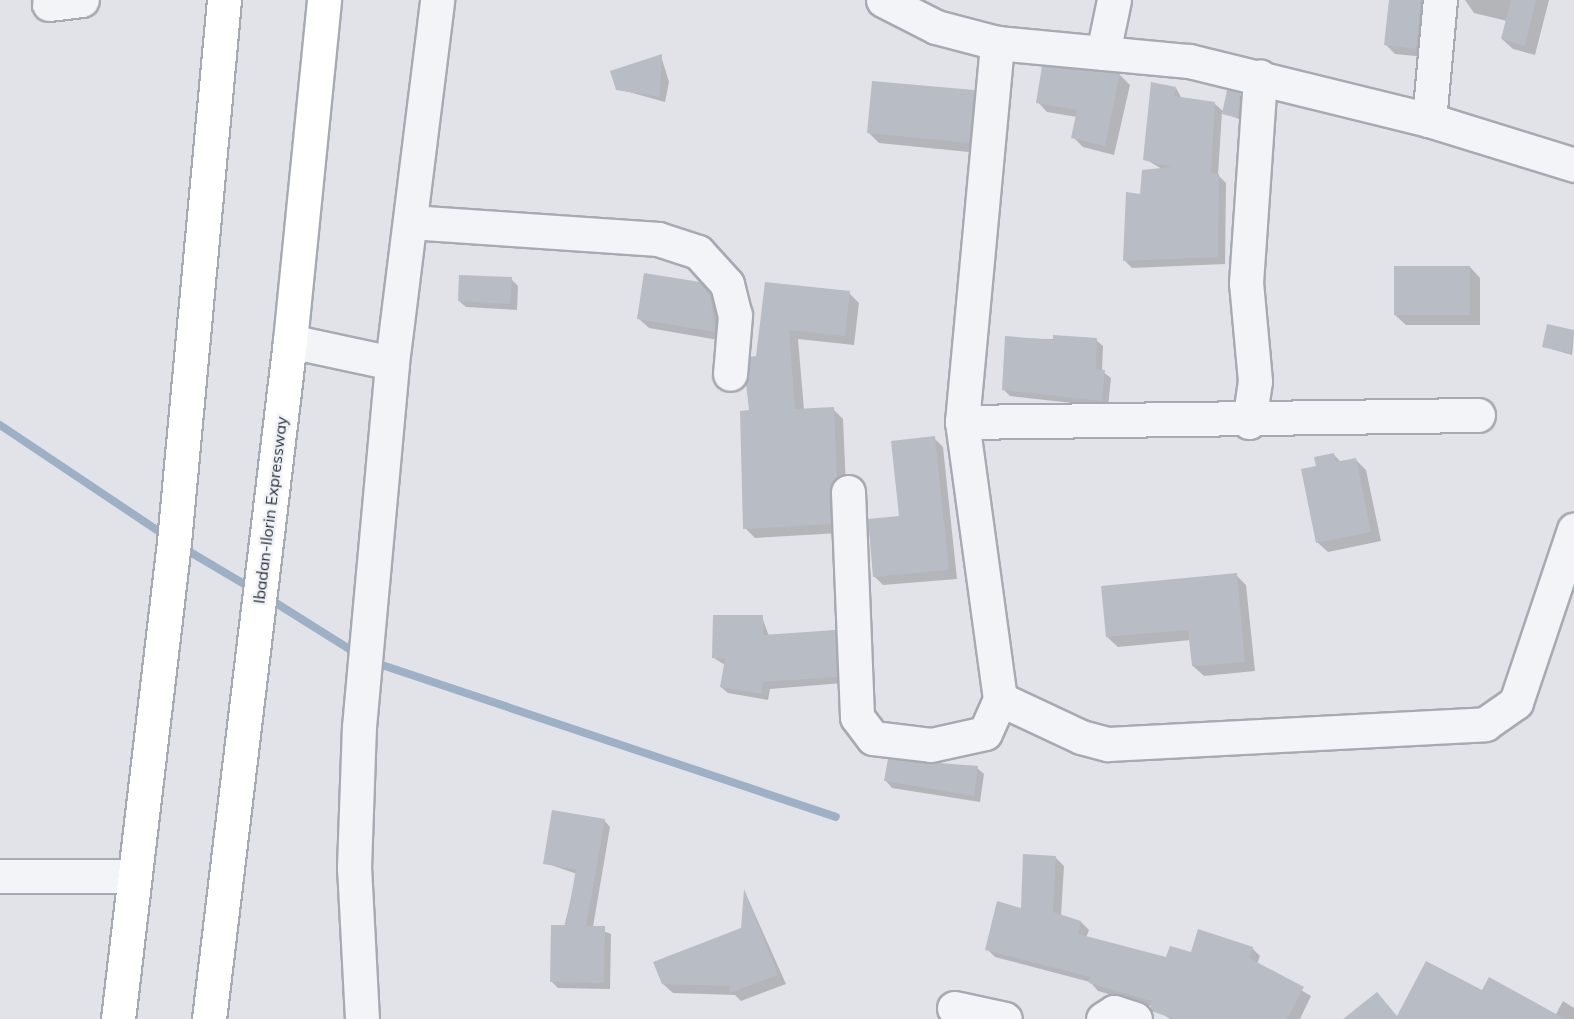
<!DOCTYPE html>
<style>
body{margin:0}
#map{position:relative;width:1574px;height:1019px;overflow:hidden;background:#e1e3e8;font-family:Mulish,sans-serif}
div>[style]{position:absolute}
.shadow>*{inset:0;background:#0003}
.stream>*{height:8px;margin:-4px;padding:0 4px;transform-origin:4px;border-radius:4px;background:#9eb0c6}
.building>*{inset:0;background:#b8bcc5}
.roads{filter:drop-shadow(2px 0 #a6aab2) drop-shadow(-2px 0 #a6aab2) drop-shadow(0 2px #a6aab2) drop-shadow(0 -2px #a6aab2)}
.minor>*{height:33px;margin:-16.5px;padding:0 16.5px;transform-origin:16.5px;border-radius:16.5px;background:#f3f4f7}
.highway>*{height:33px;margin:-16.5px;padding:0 16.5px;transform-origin:16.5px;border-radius:16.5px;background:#fff}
span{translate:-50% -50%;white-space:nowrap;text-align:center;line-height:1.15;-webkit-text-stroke:5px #f0f2f6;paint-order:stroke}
.street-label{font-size:16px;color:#2a313f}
</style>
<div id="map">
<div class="shadow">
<div style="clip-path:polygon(1391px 0,1431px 0,1425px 57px,1395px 54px,1386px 45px)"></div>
<div style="clip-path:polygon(1465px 0,1549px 0,1535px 55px,1513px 49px,1502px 39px,1507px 21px,1474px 13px)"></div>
<div style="clip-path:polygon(661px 56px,669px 82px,665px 102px,618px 89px)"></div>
<div style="clip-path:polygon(1043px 68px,1120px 75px,1130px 85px,1114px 155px,1083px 147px,1073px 137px,1077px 117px,1047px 112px,1038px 102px)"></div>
<div style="clip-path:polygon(1176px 88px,1182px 99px,1215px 104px,1224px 112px,1239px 94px,1242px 97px,1241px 120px,1222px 112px,1218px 175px,1226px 183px,1225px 264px,1132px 268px,1125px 261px,1141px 195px,1162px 169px,1145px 159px)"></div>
<div style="clip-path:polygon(973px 92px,983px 102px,979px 153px,879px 143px,869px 133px)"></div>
<div style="clip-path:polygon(1470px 267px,1480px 278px,1480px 325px,1406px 325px,1395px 315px)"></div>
<div style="clip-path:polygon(511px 279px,518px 286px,517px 310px,466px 307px,459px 301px)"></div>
<div style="clip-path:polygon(766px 283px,849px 293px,859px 303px,854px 345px,798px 339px,804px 410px,833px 409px,843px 419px,846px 488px,840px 533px,755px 538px,745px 528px,750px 412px)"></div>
<div style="clip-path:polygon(700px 284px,720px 305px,724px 341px,649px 328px,638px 318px)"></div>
<div style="clip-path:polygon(1574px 332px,1572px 355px,1544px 347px)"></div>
<div style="clip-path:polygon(1007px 338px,1096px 340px,1103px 346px,1102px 371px,1111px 378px,1108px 407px,1010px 396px,1003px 389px)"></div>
<div style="clip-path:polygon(934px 438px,943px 447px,957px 579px,883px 585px,874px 576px)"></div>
<div style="clip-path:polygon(1334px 455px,1342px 463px,1356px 460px,1366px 470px,1381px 541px,1328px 552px,1317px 542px,1317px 467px)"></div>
<div style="clip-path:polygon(1236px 575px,1246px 585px,1255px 671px,1204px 676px,1193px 666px,1191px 640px,1118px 647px,1107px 637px)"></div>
<div style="clip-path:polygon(762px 617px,769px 636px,834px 631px,841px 638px,843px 683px,770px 689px,768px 700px,728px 693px,721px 687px,725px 665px,714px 658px)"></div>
<div style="clip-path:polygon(977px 768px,984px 774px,980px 802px,892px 788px,886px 781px)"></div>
<div style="clip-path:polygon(604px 820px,610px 827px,593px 927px,611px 934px,610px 989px,558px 988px,551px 981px,577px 874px,545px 863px)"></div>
<div style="clip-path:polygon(1056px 858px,1064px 866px,1061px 916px,1081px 922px,1089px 930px,1086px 938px,1167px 959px,1252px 948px,1260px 956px,1257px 964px,1311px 996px,1300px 1019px,1170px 1019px,1151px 1006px,1098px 991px,1090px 982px,995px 957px,987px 949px,1022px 910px)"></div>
<div style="clip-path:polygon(745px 892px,786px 984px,741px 1001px,735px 995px,673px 993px,663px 984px,743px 929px)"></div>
<div style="clip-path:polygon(1483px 992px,1555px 1016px,1563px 1001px,1574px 1008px,1574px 1019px,1345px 1019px,1398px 1018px)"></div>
</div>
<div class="stream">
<div style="left:0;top:425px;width:201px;rotate:33.8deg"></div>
<div style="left:180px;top:546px;width:86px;rotate:30.7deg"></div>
<div style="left:268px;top:598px;width:107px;rotate:32.1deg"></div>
<div style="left:373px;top:662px;width:488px;rotate:18.5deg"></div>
</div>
<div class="building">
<div style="clip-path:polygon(1389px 0,1421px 0,1416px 49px,1384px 45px)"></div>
<div style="clip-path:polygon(1511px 0,1536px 0,1525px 46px,1501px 39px)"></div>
<div style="clip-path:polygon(662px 54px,660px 97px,616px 90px,610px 71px)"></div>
<div style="clip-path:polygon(1042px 66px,1120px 73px,1105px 146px,1071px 138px,1077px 110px,1036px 103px)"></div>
<div style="clip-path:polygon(872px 81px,974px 90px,969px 143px,867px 133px)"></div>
<div style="clip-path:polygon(1151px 82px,1176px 87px,1174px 96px,1215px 102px,1211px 173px,1219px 174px,1218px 257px,1123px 261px,1126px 192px,1140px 194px,1142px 170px,1172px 167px,1143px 160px)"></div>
<div style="clip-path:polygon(1227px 90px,1240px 93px,1238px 118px,1222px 114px)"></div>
<div style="clip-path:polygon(1394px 266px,1470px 266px,1470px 315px,1394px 315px)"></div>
<div style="clip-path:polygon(644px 273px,700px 282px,710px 293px,715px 332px,637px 319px)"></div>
<div style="clip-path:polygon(459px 275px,512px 277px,510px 304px,458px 301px)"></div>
<div style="clip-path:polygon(765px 282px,850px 291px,845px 336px,789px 330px,795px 409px,834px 407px,837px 477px,829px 492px,831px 524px,743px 529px,740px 411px,749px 410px,746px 383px,750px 357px,756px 356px)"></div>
<div style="clip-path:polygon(1547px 324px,1574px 330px,1570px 353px,1542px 347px)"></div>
<div style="clip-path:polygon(1053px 335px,1097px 338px,1096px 369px,1105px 370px,1102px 401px,1002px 390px,1005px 336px,1053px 340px)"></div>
<div style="clip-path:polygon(935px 436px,949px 570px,873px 577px,868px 519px,899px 516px,891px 441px)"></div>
<div style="clip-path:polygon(1334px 453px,1336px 462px,1356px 458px,1371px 532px,1316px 543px,1301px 469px,1316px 466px,1314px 457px)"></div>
<div style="clip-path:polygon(1237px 573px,1245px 662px,1192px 666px,1188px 630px,1106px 637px,1101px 586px)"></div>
<div style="clip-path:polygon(713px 615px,763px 615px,763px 635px,835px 630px,837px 677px,763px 682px,762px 694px,720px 687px,725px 659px,712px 658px)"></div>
<div style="clip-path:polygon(888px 759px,978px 766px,974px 796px,884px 781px)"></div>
<div style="clip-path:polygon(552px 810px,605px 819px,586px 926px,605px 926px,604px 983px,550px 982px,551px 925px,566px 925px,576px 869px,543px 864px)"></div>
<div style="clip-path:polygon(1023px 854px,1056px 856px,1053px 912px,1081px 921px,1078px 934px,1166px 957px,1170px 946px,1191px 952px,1198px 929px,1253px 947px,1249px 958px,1304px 987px,1287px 1019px,1175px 1019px,1151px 1011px,1151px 1001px,1089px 983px,1090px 977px,985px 950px,997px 901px,1021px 908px)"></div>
<div style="clip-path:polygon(744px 889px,778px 975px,730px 993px,729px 986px,662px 984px,653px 962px,741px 928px)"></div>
<div style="clip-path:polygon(1426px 961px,1482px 990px,1489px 977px,1565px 1019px,1343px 1019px,1377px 992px,1397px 1016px)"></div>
</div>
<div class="roads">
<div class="minor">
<div style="left:883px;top:0;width:59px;rotate:27deg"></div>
<div style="left:936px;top:27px;width:63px;rotate:14.7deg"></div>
<div style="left:997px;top:43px;width:193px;rotate:5.4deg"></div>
<div style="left:1189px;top:61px;width:247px;rotate:13.8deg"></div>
<div style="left:1429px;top:120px;width:152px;rotate:17.2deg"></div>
<div style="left:49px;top:4px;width:33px;rotate:-7deg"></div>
<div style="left:1103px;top:53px;width:54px;rotate:-78.3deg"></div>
<div style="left:1429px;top:120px;width:121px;rotate:-84.8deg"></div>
<div style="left:410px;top:222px;width:249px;rotate:3.9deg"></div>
<div style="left:658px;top:239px;width:42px;rotate:18deg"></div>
<div style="left:698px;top:252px;width:43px;rotate:47.8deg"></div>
<div style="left:727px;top:284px;width:32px;rotate:76deg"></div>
<div style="left:735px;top:315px;width:59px;rotate:94.8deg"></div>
<div style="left:290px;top:341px;width:104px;rotate:12.2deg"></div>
<div style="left:962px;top:422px;width:516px;rotate:-0.78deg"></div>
<div style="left:1249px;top:422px;width:41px;rotate:-81.7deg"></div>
<div style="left:1255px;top:381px;width:98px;rotate:-95.2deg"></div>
<div style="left:1246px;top:283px;width:207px;rotate:-86.1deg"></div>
<div style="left:848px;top:492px;width:225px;rotate:87.7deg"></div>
<div style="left:857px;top:717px;width:26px;rotate:53deg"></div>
<div style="left:873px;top:738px;width:58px;rotate:6.9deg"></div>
<div style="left:931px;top:745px;width:55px;rotate:-12.5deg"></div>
<div style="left:985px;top:733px;width:37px;rotate:-66deg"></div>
<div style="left:1000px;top:699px;width:280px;rotate:-97.8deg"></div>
<div style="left:962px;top:422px;width:381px;rotate:-84.7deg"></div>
<div style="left:1000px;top:699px;width:89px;rotate:25.1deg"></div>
<div style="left:1081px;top:737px;width:28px;rotate:15deg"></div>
<div style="left:1108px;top:744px;width:378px;rotate:-3deg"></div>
<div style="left:1485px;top:724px;width:38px;rotate:-35deg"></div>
<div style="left:1516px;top:702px;width:182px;rotate:-71.4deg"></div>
<div style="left:0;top:876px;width:132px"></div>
<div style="left:954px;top:1008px;width:52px;rotate:12.2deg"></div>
<div style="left:362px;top:1019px;width:151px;rotate:-93deg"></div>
<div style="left:354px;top:868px;width:141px;rotate:-88deg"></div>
<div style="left:359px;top:727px;width:365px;rotate:-84.8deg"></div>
<div style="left:392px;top:363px;width:366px;rotate:-82.9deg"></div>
<div style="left:1103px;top:1019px;width:13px;rotate:-32deg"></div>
<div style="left:1114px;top:1012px;width:22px;rotate:18deg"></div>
</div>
<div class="highway">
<div style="left:118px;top:1019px;width:480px;rotate:-83.3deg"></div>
<div style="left:174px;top:542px;width:544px;rotate:-84.73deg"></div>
<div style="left:209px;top:1019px;width:683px;rotate:-83.19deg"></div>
<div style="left:290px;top:341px;width:343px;rotate:-84.3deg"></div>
</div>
</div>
<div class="street-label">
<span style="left:270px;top:510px;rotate:-83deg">Ibadan-Ilorin Expressway</span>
</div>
</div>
